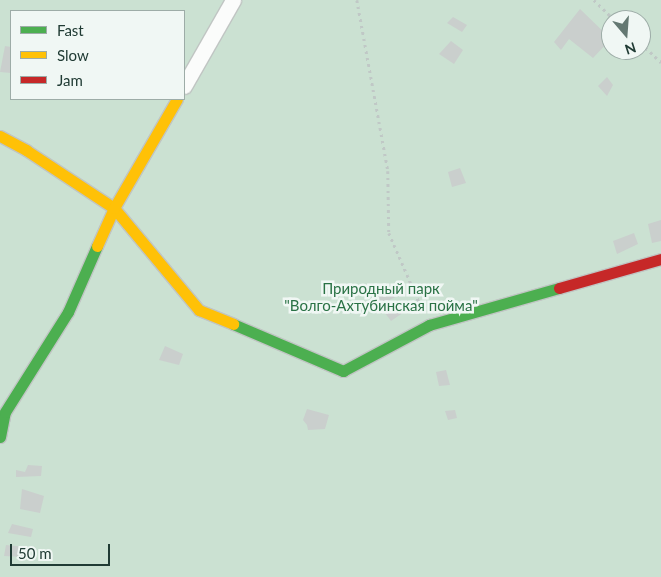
<!DOCTYPE html>
<meta charset="utf-8">
<style>
body{margin:0}
#map{position:relative;width:661px;height:577px;overflow:hidden;background:#e3e8e6;font-family:Lato,sans-serif}
div>[style]{position:absolute}
.green>*{inset:0;background:#cbe1d2}
.building>*{inset:0;background:#cacfcd}
.path>*{height:2.5px;margin-top:-1.25px;transform-origin:0;background:repeating-linear-gradient(90deg,#c0c8c6 0 2.5px,transparent 0 6.5px)}
.roads{filter:drop-shadow(1px 0 #c0c5c3) drop-shadow(-1px 0 #c0c5c3) drop-shadow(0 1px #c0c5c3) drop-shadow(0 -1px #c0c5c3)}
.street>*{height:15px;margin:-7.5px;padding:0 7.5px;transform-origin:7.5px;border-radius:7.5px;background:#fbfcfb}
.fast>*{height:11px;margin:-5.5px;padding:0 5.5px;transform-origin:5.5px;border-radius:5.5px;background:#4caf50}
.slow>*{height:11px;margin:-5.5px;padding:0 5.5px;transform-origin:5.5px;border-radius:5.5px;background:#ffc107}
.jam>*{height:11px;margin:-5.5px;padding:0 5.5px;transform-origin:5.5px;border-radius:5.5px;background:#c62828}
span{translate:-50% -50%;white-space:nowrap;text-align:center;line-height:1.15;-webkit-text-stroke:5px #f0f7f4;paint-order:stroke}
.park-label{font-size:15px;color:#2a7245}
.legend{position:absolute;left:10px;top:10px;width:175px;height:90px;box-sizing:border-box;background:#f0f7f4;border:1px solid #9daca7;margin:0;padding:6px 9px;list-style:none;font-size:15px;color:#203b34}
.legend li{display:flex;align-items:center;gap:10px;height:25px}
.legend b{width:25px;border:1px solid #9daca7}
.north{position:absolute;left:601px;top:10px;width:50px;height:50px;box-sizing:border-box;background:#f0f7f4;border:1px solid #9daca7;border-radius:50%;rotate:162deg;font-size:14px;font-weight:700;line-height:20px;text-align:center;color:#203b34}
.north::after{content:'';display:block;margin:auto;width:18px;height:22px;background:#647872;clip-path:polygon(50% 0,100% 100%,50% 72%,0 100%)}
.scale{position:absolute;left:10px;top:544px;width:100px;height:22px;box-sizing:border-box;border:2px solid #203b34;border-top:0;padding-left:6px;font-size:15px;line-height:18px;white-space:nowrap;color:#203b34;-webkit-text-stroke:4px #f0f7f4;paint-order:stroke}
</style>
<div id="map">
<div class="green">
<div style="clip-path:polygon(evenodd,0 0,661px 0,661px 577px,0 577px,0 0,11px 11px,184px 11px,184px 99px,11px 99px,11px 11px,0 0,611px 20px,641px 20px,641px 50px,611px 50px,611px 20px)"></div>
</div>
<div class="building">
<div style="clip-path:polygon(580px 9px,611px 39px,593px 58px,569px 39px,561px 50px,554px 42px)"></div>
<div style="clip-path:polygon(453px 17px,467px 25px,462px 32px,447px 23px)"></div>
<div style="clip-path:polygon(451px 41px,463px 50px,454px 64px,439px 54px)"></div>
<div style="clip-path:polygon(5px 46px,11px 47px,11px 73px,0 72px)"></div>
<div style="clip-path:polygon(607px 77px,613px 85px,607px 96px,598px 86px)"></div>
<div style="clip-path:polygon(460px 168px,466px 183px,452px 187px,448px 172px)"></div>
<div style="clip-path:polygon(661px 220px,661px 241px,652px 243px,648px 224px)"></div>
<div style="clip-path:polygon(634px 233px,638px 244px,617px 254px,613px 241px)"></div>
<div style="clip-path:polygon(394px 287px,399px 295px,382px 304px,376px 295px)"></div>
<div style="clip-path:polygon(400px 303px,407px 310px,391px 321px,385px 313px)"></div>
<div style="clip-path:polygon(165px 346px,183px 354px,179px 365px,159px 360px)"></div>
<div style="clip-path:polygon(446px 370px,450px 385px,439px 386px,436px 372px)"></div>
<div style="clip-path:polygon(307px 409px,329px 415px,325px 429px,308px 430px,307px 425px,303px 420px)"></div>
<div style="clip-path:polygon(455px 410px,457px 418px,448px 420px,445px 411px)"></div>
<div style="clip-path:polygon(28px 465px,42px 466px,41px 476px,16px 477px,16px 470px,25px 472px)"></div>
<div style="clip-path:polygon(22px 489px,44px 496px,40px 513px,20px 509px)"></div>
<div style="clip-path:polygon(12px 524px,33px 529px,31px 537px,8px 533px)"></div>
<div style="clip-path:polygon(6px 545px,26px 547px,24px 557px,4px 556px)"></div>
</div>
<div class="path">
<div style="left:357px;top:0;width:174px;rotate:79.7deg"></div>
<div style="left:388px;top:171px;width:62px;rotate:89.1deg"></div>
<div style="left:389px;top:233px;width:83px;rotate:66.5deg"></div>
<div style="left:594px;top:0;width:29px;rotate:44deg"></div>
<div style="left:641px;top:43px;width:28px;rotate:44deg"></div>
</div>
<div class="roads">
<div class="street">
<div style="left:184px;top:86px;width:99px;rotate:-60.3deg"></div>
</div>
<div class="fast">
<div style="left:233px;top:324px;width:120px;rotate:23.1deg"></div>
<div style="left:343px;top:371px;width:98px;rotate:-28.1deg"></div>
<div style="left:429px;top:325px;width:135px;rotate:-15.9deg"></div>
<div style="left:0;top:437px;width:25px;rotate:-79deg"></div>
<div style="left:5px;top:412px;width:118px;rotate:-57.8deg"></div>
<div style="left:68px;top:312px;width:72px;rotate:-66.3deg"></div>
</div>
<div class="slow">
<div style="left:0;top:136px;width:30px;rotate:28deg"></div>
<div style="left:26px;top:150px;width:105px;rotate:33.4deg"></div>
<div style="left:114px;top:208px;width:133px;rotate:50.2deg"></div>
<div style="left:199px;top:310px;width:37px;rotate:22deg"></div>
<div style="left:97px;top:246px;width:42px;rotate:-65.9deg"></div>
<div style="left:114px;top:208px;width:126px;rotate:-60deg"></div>
</div>
<div class="jam">
<div style="left:559px;top:288px;width:106px;rotate:-15.9deg"></div>
</div>
</div>
<div class="park-label">
<span style="left:381px;top:297px">Природный парк<br>"Волго-Ахтубинская пойма"</span>
</div>
<ul class="legend">
<li><b style="height:6px;background:#4caf50"></b>Fast</li>
<li><b style="height:6px;background:#ffc107"></b>Slow</li>
<li><b style="height:6px;background:#c62828"></b>Jam</li>
</ul>
<div class="north">N</div>
<div class="scale">50 m</div>
</div>
